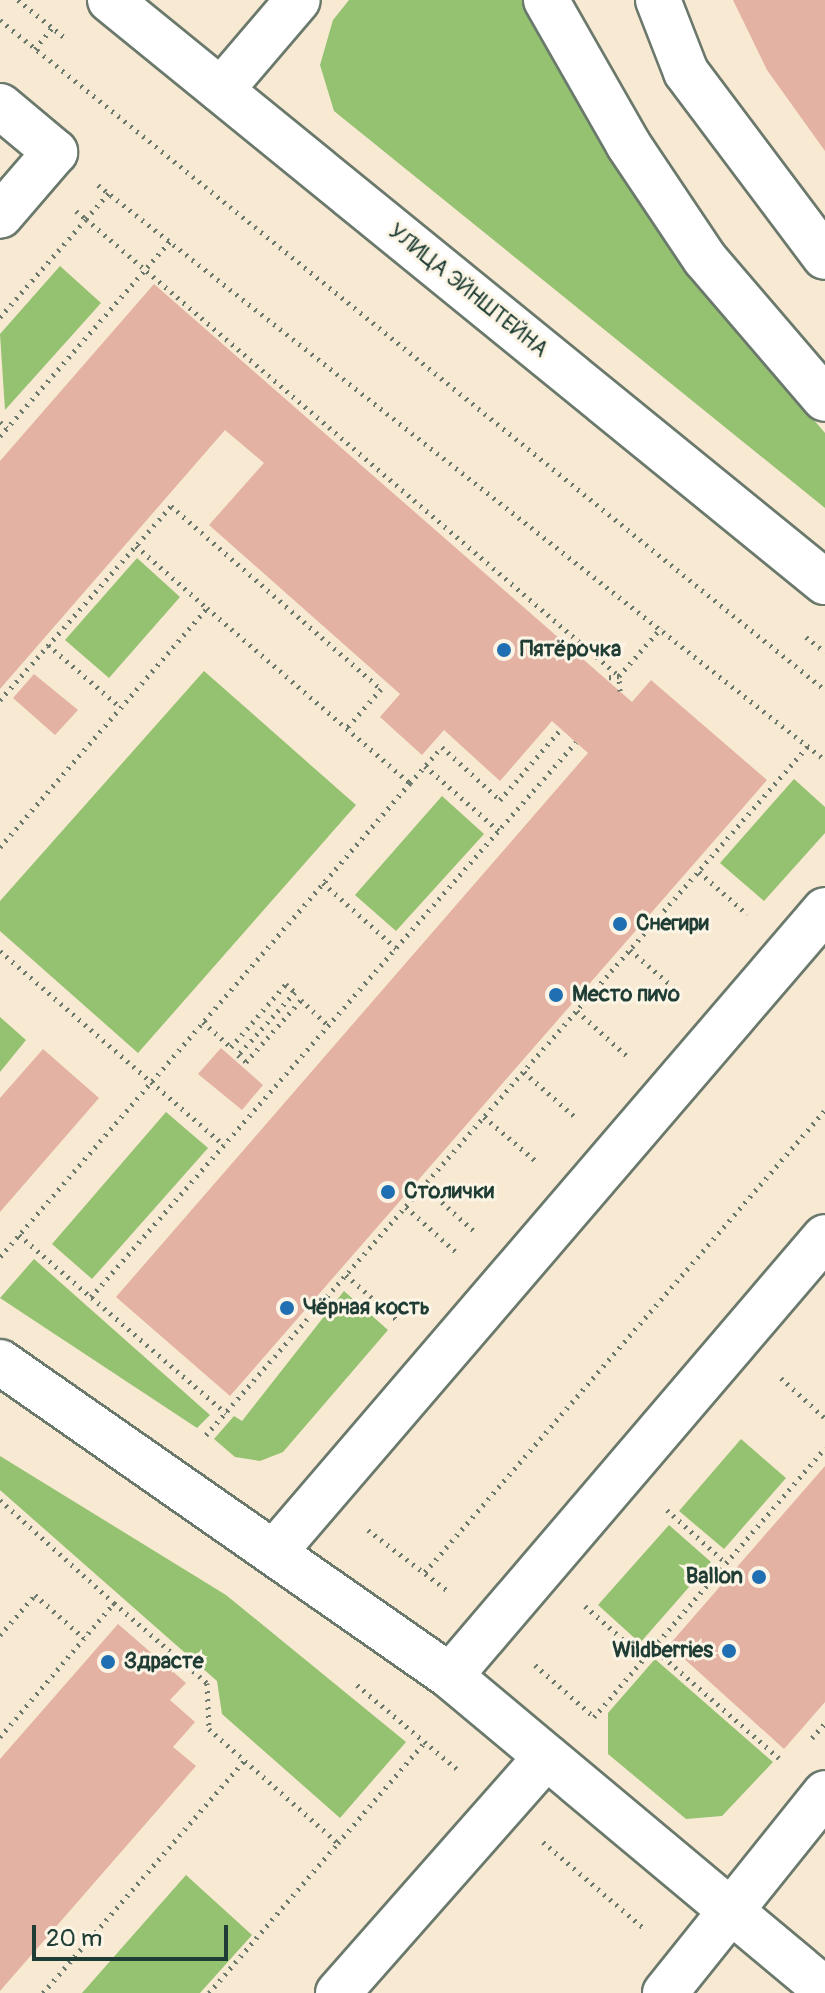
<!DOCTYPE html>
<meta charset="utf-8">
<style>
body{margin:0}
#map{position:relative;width:825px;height:1993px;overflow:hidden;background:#f8e9d3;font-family:Pangolin,sans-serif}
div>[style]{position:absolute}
.green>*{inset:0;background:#94c270}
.building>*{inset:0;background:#e3b2a3}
.path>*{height:5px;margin-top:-2.5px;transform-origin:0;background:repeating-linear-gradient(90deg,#6b796c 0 2px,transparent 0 8px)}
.roads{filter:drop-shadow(2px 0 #6b796c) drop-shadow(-2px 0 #6b796c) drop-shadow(0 2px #6b796c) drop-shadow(0 -2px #6b796c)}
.minor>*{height:44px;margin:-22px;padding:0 22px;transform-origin:22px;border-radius:22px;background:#fff}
.dots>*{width:22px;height:22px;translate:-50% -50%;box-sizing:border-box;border:4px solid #fcf5e5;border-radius:50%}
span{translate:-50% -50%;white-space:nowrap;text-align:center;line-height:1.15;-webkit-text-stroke:6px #fcf5e5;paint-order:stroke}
.street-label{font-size:22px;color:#1f3d34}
.poi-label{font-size:22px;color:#1f3d34;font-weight:700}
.left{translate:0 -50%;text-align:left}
.right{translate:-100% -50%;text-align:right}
.scale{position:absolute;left:32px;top:1925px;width:196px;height:36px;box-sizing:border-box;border:4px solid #1f3d34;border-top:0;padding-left:10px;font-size:24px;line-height:28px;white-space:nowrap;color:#1f3d34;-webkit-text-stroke:6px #fcf5e5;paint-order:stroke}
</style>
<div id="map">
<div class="green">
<div style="clip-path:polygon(349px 0,522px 0,530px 8px,591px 126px,681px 263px,825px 433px,825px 508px,334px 111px,320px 65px,333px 20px)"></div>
<div style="clip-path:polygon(60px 266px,101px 303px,5px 410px,0 334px)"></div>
<div style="clip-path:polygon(137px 558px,180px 597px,109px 678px,65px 640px)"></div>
<div style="clip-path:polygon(204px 671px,356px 805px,138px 1053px,0 931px,0 901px)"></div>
<div style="clip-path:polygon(794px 779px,825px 807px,825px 833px,764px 901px,720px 863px)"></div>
<div style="clip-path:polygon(442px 796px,484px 834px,396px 931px,355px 895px)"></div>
<div style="clip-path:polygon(0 1017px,26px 1040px,0 1072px)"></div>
<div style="clip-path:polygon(166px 1112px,208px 1148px,92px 1279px,52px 1244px)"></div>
<div style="clip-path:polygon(34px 1259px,210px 1415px,197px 1428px,0 1298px)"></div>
<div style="clip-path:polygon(344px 1291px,388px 1330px,283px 1452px,260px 1461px,235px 1457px,214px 1439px,234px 1416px,242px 1421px)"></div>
<div style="clip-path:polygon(741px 1439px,786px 1478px,724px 1549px,679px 1511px)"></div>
<div style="clip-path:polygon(0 1456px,226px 1595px,406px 1742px,340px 1818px,222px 1714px,217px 1681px,0 1490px)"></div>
<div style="clip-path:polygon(669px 1525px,711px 1562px,640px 1643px,598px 1605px)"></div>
<div style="clip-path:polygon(655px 1659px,773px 1762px,722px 1816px,686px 1819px,608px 1754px,608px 1713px)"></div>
<div style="clip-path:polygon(186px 1875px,252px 1935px,200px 1993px,82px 1993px)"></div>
</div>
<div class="building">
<div style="clip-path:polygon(733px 0,825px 0,825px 151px,767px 70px)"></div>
<div style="clip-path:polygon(154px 284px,632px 702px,651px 680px,767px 780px,230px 1396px,116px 1297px,588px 753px,552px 721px,500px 781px,444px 730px,422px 755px,380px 717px,400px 694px,209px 525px,264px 463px,225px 430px,0 689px,0 461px)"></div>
<div style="clip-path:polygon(34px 674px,78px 710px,55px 735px,13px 698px)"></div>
<div style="clip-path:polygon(221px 1048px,263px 1085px,242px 1110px,198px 1074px)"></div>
<div style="clip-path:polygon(43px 1049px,99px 1098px,0 1212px,0 1098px)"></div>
<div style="clip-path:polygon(825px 1466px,825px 1702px,784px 1749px,669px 1645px)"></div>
<div style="clip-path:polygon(118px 1624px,186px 1683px,170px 1700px,195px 1722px,173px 1747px,196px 1766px,0 1991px,0 1759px)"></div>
</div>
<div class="path">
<div style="left:18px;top:0;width:59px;rotate:38.8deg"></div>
<div style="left:0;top:20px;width:1063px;rotate:39.08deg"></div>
<div style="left:35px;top:49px;width:27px;rotate:-51deg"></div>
<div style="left:98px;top:185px;width:927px;rotate:38.34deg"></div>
<div style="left:76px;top:211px;width:13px;rotate:39deg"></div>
<div style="left:86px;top:219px;width:35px;rotate:-49deg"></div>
<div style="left:0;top:317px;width:130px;rotate:-48.7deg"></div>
<div style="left:86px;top:219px;width:702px;rotate:40.61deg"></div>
<div style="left:619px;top:676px;width:15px;rotate:172deg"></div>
<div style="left:0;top:422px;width:9px;rotate:41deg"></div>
<div style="left:0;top:436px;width:259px;rotate:-48.9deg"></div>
<div style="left:136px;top:546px;width:94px;rotate:41.1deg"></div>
<div style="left:806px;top:637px;width:24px;rotate:38deg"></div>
<div style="left:48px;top:645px;width:95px;rotate:40.7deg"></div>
<div style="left:620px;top:691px;width:15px;rotate:-94deg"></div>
<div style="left:619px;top:676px;width:64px;rotate:-48.8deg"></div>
<div style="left:0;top:700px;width:259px;rotate:-48.6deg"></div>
<div style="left:171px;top:506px;width:279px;rotate:41.1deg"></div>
<div style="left:381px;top:689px;width:53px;rotate:131.2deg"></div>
<div style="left:425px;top:766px;width:98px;rotate:41.3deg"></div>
<div style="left:410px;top:783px;width:48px;rotate:-48.4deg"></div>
<div style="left:442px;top:747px;width:79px;rotate:42.4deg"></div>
<div style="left:500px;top:800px;width:94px;rotate:-49.3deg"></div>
<div style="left:0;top:847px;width:316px;rotate:-49.1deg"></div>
<div style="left:207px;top:608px;width:268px;rotate:40.8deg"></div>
<div style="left:410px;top:783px;width:627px;rotate:130.86deg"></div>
<div style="left:699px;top:872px;width:64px;rotate:41.2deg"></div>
<div style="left:323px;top:883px;width:99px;rotate:41.7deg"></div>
<div style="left:630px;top:950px;width:65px;rotate:40.6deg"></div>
<div style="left:0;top:951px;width:296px;rotate:40.9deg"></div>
<div style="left:577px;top:1011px;width:69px;rotate:42deg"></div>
<div style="left:203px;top:1022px;width:38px;rotate:42deg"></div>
<div style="left:231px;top:1047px;width:84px;rotate:-48.9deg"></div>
<div style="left:286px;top:984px;width:12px;rotate:42deg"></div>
<div style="left:295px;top:992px;width:85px;rotate:132.1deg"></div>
<div style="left:238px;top:1055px;width:11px;rotate:41deg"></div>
<div style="left:246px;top:1062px;width:83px;rotate:-48.4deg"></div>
<div style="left:301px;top:1000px;width:38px;rotate:43deg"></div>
<div style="left:524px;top:1072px;width:68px;rotate:41.4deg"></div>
<div style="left:484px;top:1117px;width:70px;rotate:40.3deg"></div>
<div style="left:424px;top:1186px;width:69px;rotate:42deg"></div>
<div style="left:406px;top:1207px;width:69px;rotate:42deg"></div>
<div style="left:19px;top:1235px;width:273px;rotate:40.7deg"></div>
<div style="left:346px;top:1275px;width:69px;rotate:41.5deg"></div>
<div style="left:91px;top:1297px;width:737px;rotate:-48.85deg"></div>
<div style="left:781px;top:1378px;width:59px;rotate:42.3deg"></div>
<div style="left:206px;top:1435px;width:915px;rotate:-48.86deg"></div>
<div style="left:0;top:1500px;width:154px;rotate:42.1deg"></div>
<div style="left:667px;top:1510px;width:79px;rotate:41.9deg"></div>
<div style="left:368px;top:1530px;width:101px;rotate:37.3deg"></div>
<div style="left:425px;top:1572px;width:611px;rotate:-49.11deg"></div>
<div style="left:585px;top:1606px;width:79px;rotate:41.4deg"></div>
<div style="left:0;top:1635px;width:53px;rotate:-48.8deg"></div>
<div style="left:35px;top:1595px;width:65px;rotate:41.3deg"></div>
<div style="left:535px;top:1665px;width:79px;rotate:41.4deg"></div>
<div style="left:357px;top:1685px;width:133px;rotate:40.1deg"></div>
<div style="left:594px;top:1717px;width:91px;rotate:-49.5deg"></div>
<div style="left:0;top:1737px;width:176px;rotate:-49.6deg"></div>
<div style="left:114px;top:1603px;width:123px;rotate:40.7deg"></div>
<div style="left:207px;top:1683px;width:46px;rotate:87.5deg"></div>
<div style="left:209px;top:1729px;width:172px;rotate:41.5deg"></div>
<div style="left:338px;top:1843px;width:133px;rotate:-49.3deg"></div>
<div style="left:812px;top:1738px;width:20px;rotate:-49deg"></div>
<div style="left:779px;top:1758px;width:167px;rotate:-138.9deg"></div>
<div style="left:653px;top:1648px;width:264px;rotate:-49.3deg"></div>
<div style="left:543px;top:1842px;width:134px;rotate:40.5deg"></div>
<div style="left:43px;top:1993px;width:307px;rotate:-49.1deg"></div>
<div style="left:209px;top:1993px;width:198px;rotate:-49.3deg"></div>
</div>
<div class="roads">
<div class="minor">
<div style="left:110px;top:0;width:922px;rotate:39.15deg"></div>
<div style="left:546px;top:0;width:166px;rotate:60.3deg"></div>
<div style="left:628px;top:144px;width:138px;rotate:56.2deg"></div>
<div style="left:705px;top:259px;width:184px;rotate:49.4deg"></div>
<div style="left:658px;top:0;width:77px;rotate:68.7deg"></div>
<div style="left:686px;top:72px;width:231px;rotate:53.1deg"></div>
<div style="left:221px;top:90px;width:118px;rotate:-49.5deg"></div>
<div style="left:0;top:106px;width:72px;rotate:39.9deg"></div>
<div style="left:55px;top:152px;width:84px;rotate:130.7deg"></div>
<div style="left:0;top:1362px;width:549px;rotate:34.91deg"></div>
<div style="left:450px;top:1676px;width:489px;rotate:39.9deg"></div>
<div style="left:276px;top:1550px;width:843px;rotate:-49.38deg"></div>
<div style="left:450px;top:1676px;width:577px;rotate:-49.5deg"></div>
<div style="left:338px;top:1993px;width:315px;rotate:-48.6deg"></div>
<div style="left:665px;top:1993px;width:256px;rotate:-51.3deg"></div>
</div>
</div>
<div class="dots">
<div style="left:504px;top:650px;background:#1f6fb2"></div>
<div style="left:620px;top:924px;background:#1f6fb2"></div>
<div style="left:556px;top:995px;background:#1f6fb2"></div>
<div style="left:388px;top:1192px;background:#1f6fb2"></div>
<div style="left:287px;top:1308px;background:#1f6fb2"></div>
<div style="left:759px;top:1577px;background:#1f6fb2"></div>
<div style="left:729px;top:1651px;background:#1f6fb2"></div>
<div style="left:108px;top:1662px;background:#1f6fb2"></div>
</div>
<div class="street-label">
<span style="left:468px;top:291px;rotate:39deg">УЛИЦА ЭЙНШТЕЙНА</span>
</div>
<div class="poi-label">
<span class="left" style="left:520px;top:650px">Пятёрочка</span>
<span class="left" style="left:636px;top:924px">Снегири</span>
<span class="left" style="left:572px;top:995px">Место пиvo</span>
<span class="left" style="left:404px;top:1192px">Столички</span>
<span class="left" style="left:303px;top:1308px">Чёрная кость</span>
<span class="right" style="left:743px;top:1577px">Ballon</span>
<span class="right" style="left:713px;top:1651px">Wildberries</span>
<span class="left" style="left:124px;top:1662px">Здрасте</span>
</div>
<div class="scale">20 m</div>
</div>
